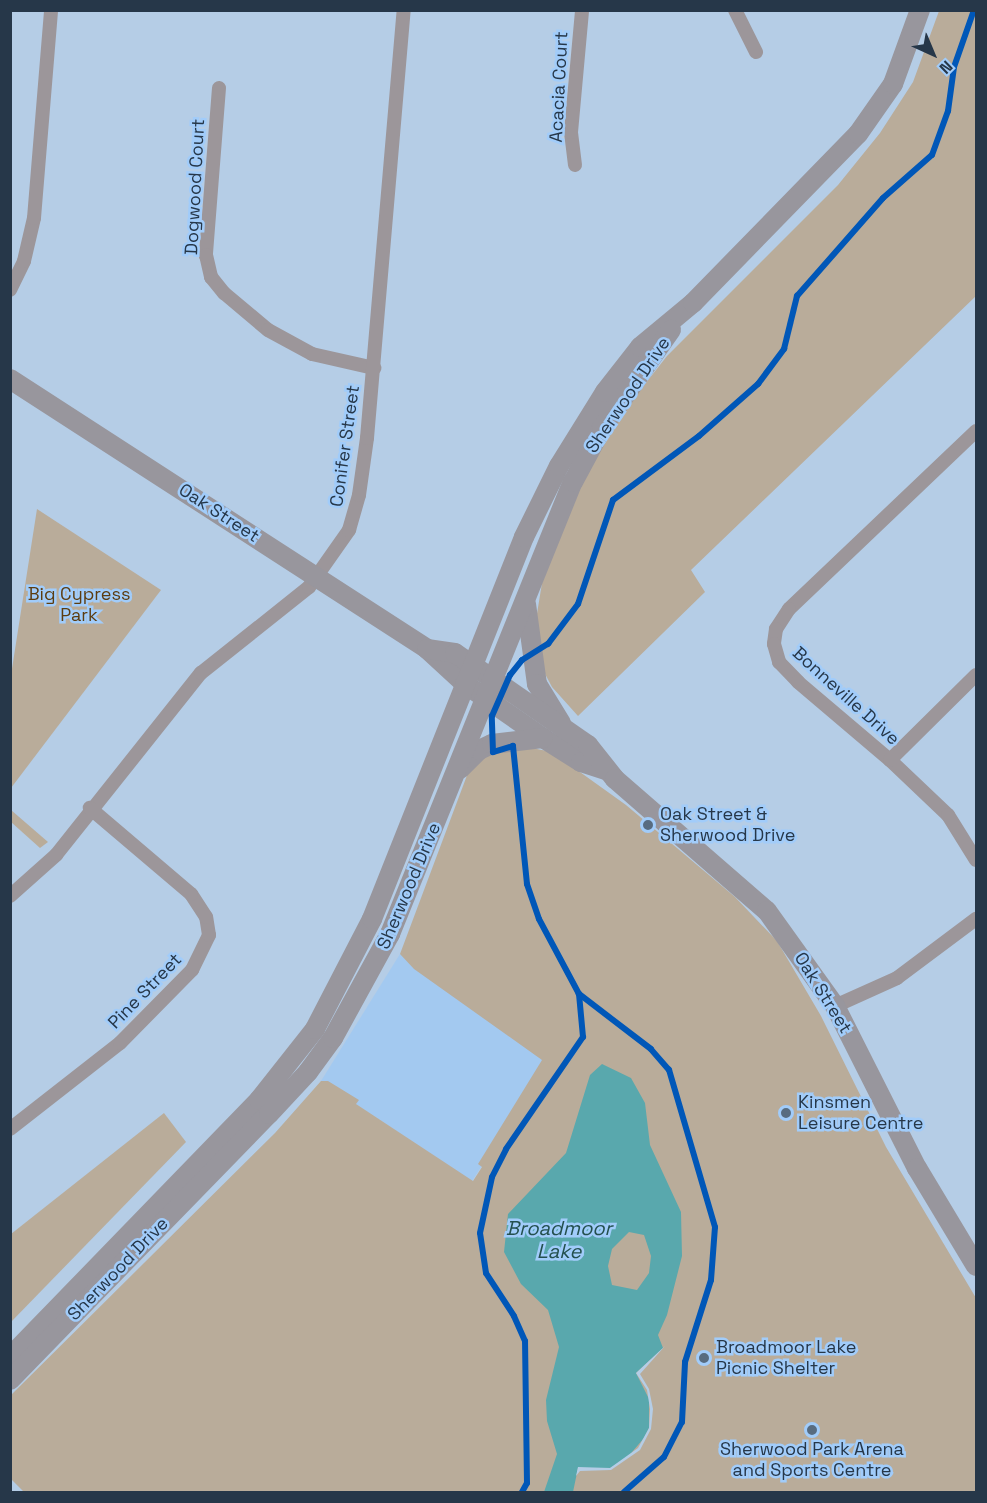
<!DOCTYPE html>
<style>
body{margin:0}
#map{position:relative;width:987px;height:1503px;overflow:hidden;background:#b5cde6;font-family:"Space Grotesk",sans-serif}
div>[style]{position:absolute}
.built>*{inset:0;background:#a3c9f0}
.green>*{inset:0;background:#b9ac9a}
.water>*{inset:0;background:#59a8ad}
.pier>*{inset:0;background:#b5cde6}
.street>*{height:14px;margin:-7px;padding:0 7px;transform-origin:7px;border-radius:7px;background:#9c969a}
.secondary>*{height:20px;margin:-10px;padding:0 10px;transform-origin:10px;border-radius:10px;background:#98969d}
.cycleway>*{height:6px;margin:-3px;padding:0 3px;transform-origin:3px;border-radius:3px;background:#0057b8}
.dots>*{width:16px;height:16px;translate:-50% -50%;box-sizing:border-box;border:3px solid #a1ccfa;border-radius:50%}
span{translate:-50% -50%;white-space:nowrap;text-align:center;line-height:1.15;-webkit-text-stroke:5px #a1ccfa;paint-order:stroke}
.street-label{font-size:18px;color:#263749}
.park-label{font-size:18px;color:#5c3c0f}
.poi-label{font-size:18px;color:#263749}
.left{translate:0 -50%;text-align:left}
.water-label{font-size:20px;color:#24504e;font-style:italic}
.frame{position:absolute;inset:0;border:12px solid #263749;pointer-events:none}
.north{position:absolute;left:903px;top:24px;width:60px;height:60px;-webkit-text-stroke:4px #a1ccfa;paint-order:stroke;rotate:136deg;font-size:16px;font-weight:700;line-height:24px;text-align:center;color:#263749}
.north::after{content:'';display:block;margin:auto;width:21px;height:27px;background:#263749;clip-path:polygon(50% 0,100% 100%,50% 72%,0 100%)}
</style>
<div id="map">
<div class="built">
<div style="clip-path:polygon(400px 954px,552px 1058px,472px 1181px,321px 1081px)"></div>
</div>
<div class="green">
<div style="clip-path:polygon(939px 11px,976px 11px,976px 296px,691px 570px,705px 592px,578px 716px,552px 687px,535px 655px,534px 632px,542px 583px,579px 488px,620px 416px,667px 356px,838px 185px,880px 133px,913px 82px)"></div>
<div style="clip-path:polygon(37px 509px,161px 590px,11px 788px,11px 675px)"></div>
<div style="clip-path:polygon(522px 746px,552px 752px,626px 805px,735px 897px,777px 941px,821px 1016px,886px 1147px,976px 1298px,976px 1492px,24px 1492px,11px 1479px,10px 1396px,275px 1133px,321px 1081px,328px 1081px,359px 1100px,356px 1104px,473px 1181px,482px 1167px,478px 1164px,542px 1060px,414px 969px,400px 954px,469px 770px,481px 758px)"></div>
<div style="clip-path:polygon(11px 810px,48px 842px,40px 848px,11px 822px)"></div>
<div style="clip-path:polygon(164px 1113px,186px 1142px,11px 1322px,11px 1234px)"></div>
</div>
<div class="water">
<div style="clip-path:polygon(evenodd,602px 1064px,631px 1078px,645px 1103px,650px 1145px,681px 1212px,682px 1256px,667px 1315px,658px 1335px,663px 1348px,636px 1373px,649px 1399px,649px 1428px,644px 1438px,627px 1458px,610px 1468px,578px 1468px,573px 1492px,544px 1492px,557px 1454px,547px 1421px,546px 1400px,559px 1347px,548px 1310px,521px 1284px,504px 1252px,508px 1214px,566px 1153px,590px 1075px,602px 1064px,629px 1232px,644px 1235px,651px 1256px,649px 1273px,637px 1290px,612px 1285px,608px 1266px,612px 1249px,629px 1232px)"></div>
</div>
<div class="pier">
<div style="clip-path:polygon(665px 1346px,640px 1374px,649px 1389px,653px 1409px,651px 1429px,640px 1450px,611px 1470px,580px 1471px,576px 1476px,578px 1467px,610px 1468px,638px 1448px,649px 1428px,650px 1409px,647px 1390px,636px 1373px)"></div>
</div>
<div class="street">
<div style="left:735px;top:10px;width:47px;rotate:63.4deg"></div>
<div style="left:219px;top:88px;width:168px;rotate:94.5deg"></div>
<div style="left:206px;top:255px;width:23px;rotate:77deg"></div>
<div style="left:211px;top:277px;width:21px;rotate:51deg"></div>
<div style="left:224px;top:293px;width:57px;rotate:40.1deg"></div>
<div style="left:268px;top:330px;width:50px;rotate:28.6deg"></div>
<div style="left:312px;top:354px;width:64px;rotate:12.7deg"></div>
<div style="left:575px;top:165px;width:33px;rotate:-97deg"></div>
<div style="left:571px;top:132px;width:122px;rotate:-84.8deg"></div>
<div style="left:10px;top:290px;width:32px;rotate:-64deg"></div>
<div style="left:24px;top:261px;width:44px;rotate:-76.9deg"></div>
<div style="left:34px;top:218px;width:209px;rotate:-85.3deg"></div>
<div style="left:976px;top:431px;width:258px;rotate:136.4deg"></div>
<div style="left:789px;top:609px;width:24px;rotate:123deg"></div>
<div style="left:776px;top:629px;width:15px;rotate:98deg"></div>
<div style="left:774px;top:644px;width:19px;rotate:74deg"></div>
<div style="left:779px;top:662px;width:28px;rotate:46deg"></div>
<div style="left:798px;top:682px;width:121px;rotate:40.3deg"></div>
<div style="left:890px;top:760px;width:80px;rotate:43.5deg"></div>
<div style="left:948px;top:815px;width:53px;rotate:58.1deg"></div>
<div style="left:890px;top:760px;width:121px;rotate:-44.7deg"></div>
<div style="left:10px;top:896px;width:62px;rotate:-41.7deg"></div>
<div style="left:56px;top:855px;width:233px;rotate:-51.5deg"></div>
<div style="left:201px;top:673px;width:138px;rotate:-38.5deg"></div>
<div style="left:309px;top:587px;width:70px;rotate:-54.9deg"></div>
<div style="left:349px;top:530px;width:36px;rotate:-74deg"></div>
<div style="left:359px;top:495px;width:58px;rotate:-82deg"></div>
<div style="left:367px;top:438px;width:430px;rotate:-85.1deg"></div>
<div style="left:835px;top:1006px;width:68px;rotate:-24.3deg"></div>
<div style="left:897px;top:978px;width:99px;rotate:-36.8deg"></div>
<div style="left:10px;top:1129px;width:140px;rotate:-38deg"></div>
<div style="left:120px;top:1043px;width:103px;rotate:-45.4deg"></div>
<div style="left:192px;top:970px;width:39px;rotate:-64deg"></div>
<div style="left:209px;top:935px;width:18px;rotate:-99deg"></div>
<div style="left:206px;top:917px;width:27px;rotate:-123deg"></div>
<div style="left:191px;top:894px;width:133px;rotate:-139.6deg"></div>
</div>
<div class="secondary">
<div style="left:10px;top:379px;width:497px;rotate:32.9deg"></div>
<div style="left:427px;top:649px;width:52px;rotate:42.6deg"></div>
<div style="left:465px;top:684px;width:95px;rotate:34.7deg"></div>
<div style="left:543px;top:738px;width:45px;rotate:32.3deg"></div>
<div style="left:581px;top:762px;width:25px;rotate:18deg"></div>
<div style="left:526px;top:604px;width:81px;rotate:82.2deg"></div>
<div style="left:537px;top:684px;width:46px;rotate:58.4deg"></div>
<div style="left:427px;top:649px;width:28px;rotate:8deg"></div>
<div style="left:455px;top:653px;width:162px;rotate:34.7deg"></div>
<div style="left:588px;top:745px;width:43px;rotate:51.5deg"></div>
<div style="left:615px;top:779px;width:201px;rotate:41deg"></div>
<div style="left:767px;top:911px;width:117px;rotate:54.4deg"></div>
<div style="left:835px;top:1006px;width:182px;rotate:63.2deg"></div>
<div style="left:917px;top:1168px;width:114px;rotate:59deg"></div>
<div style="left:460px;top:769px;width:27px;rotate:-45deg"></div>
<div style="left:479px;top:750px;width:14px;rotate:-25deg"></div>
<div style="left:492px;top:744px;width:51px;rotate:-6.7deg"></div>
<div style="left:10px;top:1357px;width:358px;rotate:-45.9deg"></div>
<div style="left:259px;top:1100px;width:90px;rotate:-51.7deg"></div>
<div style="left:315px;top:1029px;width:124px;rotate:-62.6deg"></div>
<div style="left:372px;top:919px;width:411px;rotate:-68.3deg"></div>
<div style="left:524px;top:537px;width:79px;rotate:-63.8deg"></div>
<div style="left:559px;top:466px;width:87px;rotate:-58.1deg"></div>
<div style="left:605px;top:392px;width:57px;rotate:-52.1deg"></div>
<div style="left:640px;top:347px;width:69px;rotate:-39.7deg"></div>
<div style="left:693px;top:303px;width:236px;rotate:-45.7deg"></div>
<div style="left:858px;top:134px;width:61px;rotate:-55deg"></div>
<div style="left:893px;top:84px;width:79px;rotate:-70deg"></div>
<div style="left:10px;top:1380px;width:371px;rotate:-45.8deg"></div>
<div style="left:269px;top:1114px;width:57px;rotate:-47.1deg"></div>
<div style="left:308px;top:1072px;width:42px;rotate:-53.7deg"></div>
<div style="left:333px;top:1038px;width:119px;rotate:-61.3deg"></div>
<div style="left:390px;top:934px;width:488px;rotate:-68deg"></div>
<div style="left:573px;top:482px;width:61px;rotate:-61.8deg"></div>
<div style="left:602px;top:428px;width:120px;rotate:-54.9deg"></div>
</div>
<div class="cycleway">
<div style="left:522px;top:1492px;width:10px;rotate:-61deg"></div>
<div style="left:527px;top:1483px;width:142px;rotate:-90.8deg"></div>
<div style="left:525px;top:1341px;width:27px;rotate:-114deg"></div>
<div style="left:514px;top:1316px;width:51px;rotate:-123.1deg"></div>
<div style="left:486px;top:1273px;width:40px;rotate:-98.5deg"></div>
<div style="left:480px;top:1233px;width:57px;rotate:-77.9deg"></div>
<div style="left:492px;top:1177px;width:31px;rotate:-63deg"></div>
<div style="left:506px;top:1149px;width:136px;rotate:-55.5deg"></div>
<div style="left:583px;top:1037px;width:43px;rotate:-95.3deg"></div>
<div style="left:624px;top:1492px;width:53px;rotate:-41.2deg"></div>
<div style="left:664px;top:1457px;width:39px;rotate:-63deg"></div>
<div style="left:682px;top:1422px;width:60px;rotate:-87.1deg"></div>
<div style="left:685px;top:1362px;width:86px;rotate:-72.4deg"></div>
<div style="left:711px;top:1280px;width:53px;rotate:-85.7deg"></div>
<div style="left:715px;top:1227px;width:164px;rotate:-106.3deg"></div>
<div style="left:669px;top:1070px;width:28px;rotate:-131deg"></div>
<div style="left:651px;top:1049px;width:91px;rotate:-142.6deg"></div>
<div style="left:579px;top:994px;width:85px;rotate:-118.1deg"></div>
<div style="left:539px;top:919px;width:37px;rotate:-109deg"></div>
<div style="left:527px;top:884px;width:139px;rotate:-95.8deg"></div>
<div style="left:513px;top:746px;width:21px;rotate:163deg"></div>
<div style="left:493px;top:752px;width:36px;rotate:-92deg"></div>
<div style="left:492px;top:716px;width:45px;rotate:-66.3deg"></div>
<div style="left:510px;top:675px;width:19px;rotate:-51deg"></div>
<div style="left:522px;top:660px;width:31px;rotate:-32deg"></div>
<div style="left:548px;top:644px;width:50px;rotate:-53.1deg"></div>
<div style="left:578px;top:604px;width:110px;rotate:-71.4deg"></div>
<div style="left:613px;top:500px;width:107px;rotate:-36.7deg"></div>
<div style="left:699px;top:436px;width:79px;rotate:-41.4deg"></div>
<div style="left:758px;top:384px;width:44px;rotate:-53.4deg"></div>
<div style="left:784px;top:349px;width:55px;rotate:-76.2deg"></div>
<div style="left:797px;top:296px;width:130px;rotate:-48.7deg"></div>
<div style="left:883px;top:198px;width:65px;rotate:-41.3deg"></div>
<div style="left:932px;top:155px;width:47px;rotate:-70deg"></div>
<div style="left:948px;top:111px;width:44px;rotate:-82.2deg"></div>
<div style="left:954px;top:67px;width:60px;rotate:-70.7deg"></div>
</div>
<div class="dots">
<div style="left:648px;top:825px;background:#586c80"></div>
<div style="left:786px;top:1113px;background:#586c80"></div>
<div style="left:704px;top:1358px;background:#586c80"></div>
<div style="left:812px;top:1430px;background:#586c80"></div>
</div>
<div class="street-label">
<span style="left:559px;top:87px;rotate:-87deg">Acacia Court</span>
<span style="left:195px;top:187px;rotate:-87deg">Dogwood Court</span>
<span style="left:628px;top:395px;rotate:-56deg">Sherwood Drive</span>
<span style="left:345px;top:446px;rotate:-82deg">Conifer Street</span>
<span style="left:219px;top:513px;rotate:33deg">Oak Street</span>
<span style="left:846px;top:696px;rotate:42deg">Bonneville Drive</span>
<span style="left:409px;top:886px;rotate:-67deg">Sherwood Drive</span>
<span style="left:145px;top:991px;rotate:-46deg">Pine Street</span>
<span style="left:823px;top:993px;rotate:58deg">Oak Street</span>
<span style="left:118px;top:1269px;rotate:-46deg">Sherwood Drive</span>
</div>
<div class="park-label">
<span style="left:79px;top:605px">Big Cypress<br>Park</span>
</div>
<div class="poi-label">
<span class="left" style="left:660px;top:825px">Oak Street &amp;<br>Sherwood Drive</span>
<span class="left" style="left:798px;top:1113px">Kinsmen<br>Leisure Centre</span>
<span class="left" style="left:716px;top:1358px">Broadmoor Lake<br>Picnic Shelter</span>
<span style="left:812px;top:1460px">Sherwood Park Arena<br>and Sports Centre</span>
</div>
<div class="water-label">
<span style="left:559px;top:1240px">Broadmoor<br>Lake</span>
</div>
<div class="frame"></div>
<div class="north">N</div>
</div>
